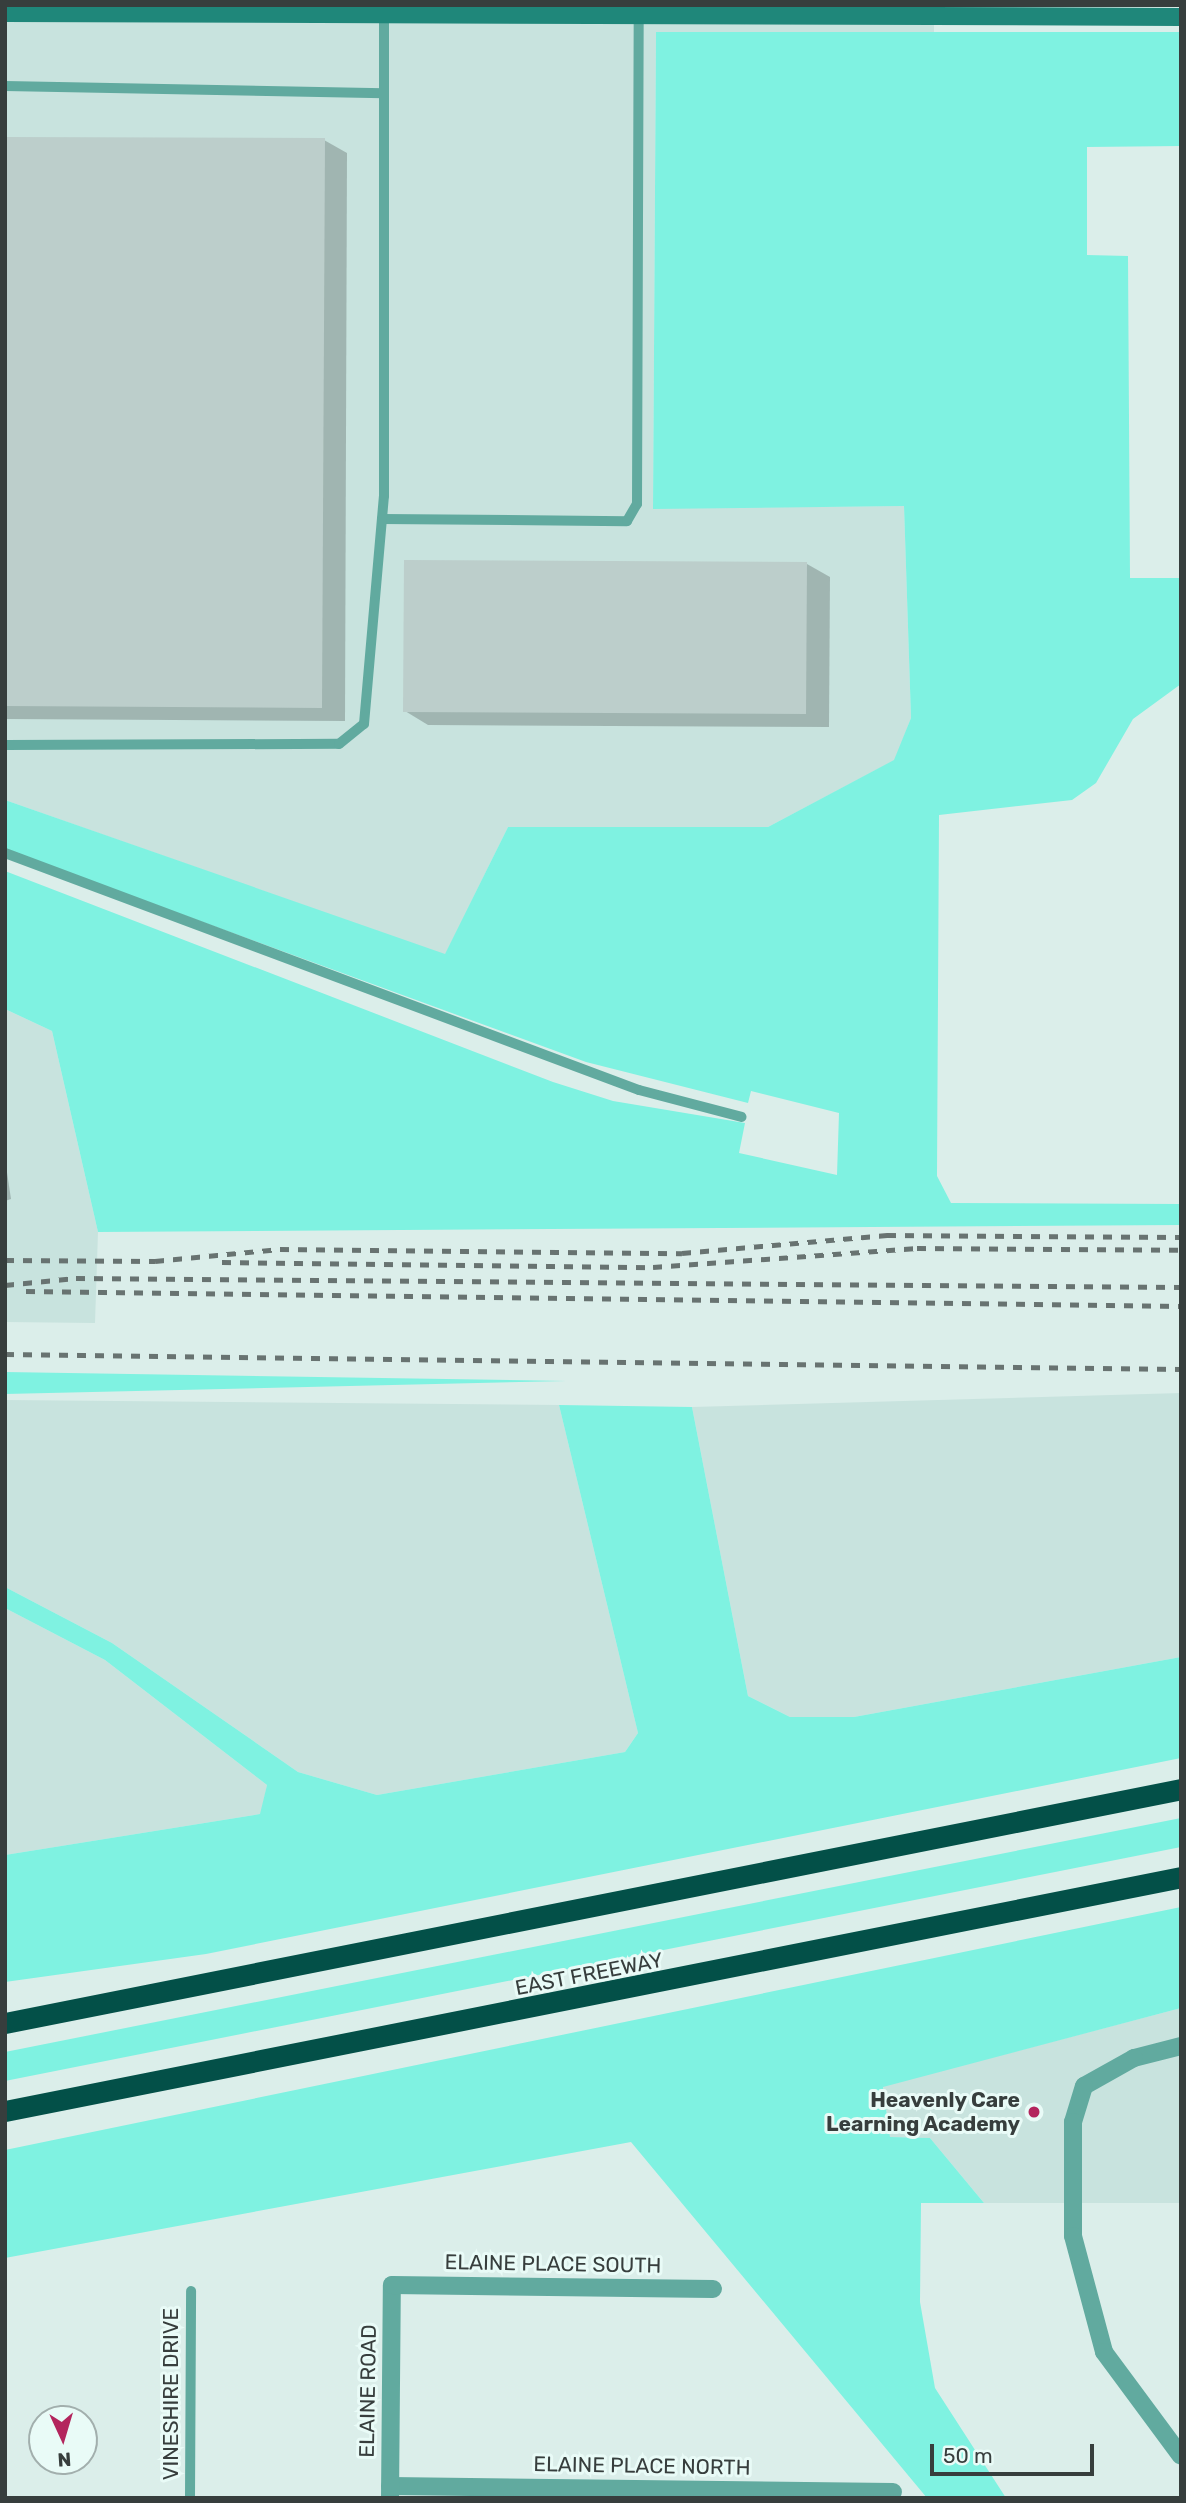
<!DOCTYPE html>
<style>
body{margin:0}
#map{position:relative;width:1186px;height:2503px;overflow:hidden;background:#dbeeea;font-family:Rubik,sans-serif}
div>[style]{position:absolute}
.built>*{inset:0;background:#c8e3de}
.green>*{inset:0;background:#7ff2e1}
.shadow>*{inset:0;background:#0003}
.building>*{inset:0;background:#bccecb}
.lane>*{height:10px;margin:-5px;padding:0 5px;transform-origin:5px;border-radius:5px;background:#61aa9f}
.street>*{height:18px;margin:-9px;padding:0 9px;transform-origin:9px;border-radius:9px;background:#61aa9f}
.secondary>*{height:18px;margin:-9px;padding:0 9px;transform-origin:9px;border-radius:9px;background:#1f877a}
.highway>*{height:21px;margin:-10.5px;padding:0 10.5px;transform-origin:10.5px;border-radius:10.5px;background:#035048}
.rail>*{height:5px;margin-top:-2.5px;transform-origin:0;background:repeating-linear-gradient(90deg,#687371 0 9px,transparent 0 18px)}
.dots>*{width:19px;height:19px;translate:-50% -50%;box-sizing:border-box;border:4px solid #e9fbf7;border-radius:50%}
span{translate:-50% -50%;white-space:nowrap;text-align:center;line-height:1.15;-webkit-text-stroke:6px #e9fbf7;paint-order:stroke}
.street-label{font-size:21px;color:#373e3d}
.poi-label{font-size:21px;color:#373e3d;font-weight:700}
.right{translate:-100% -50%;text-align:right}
.frame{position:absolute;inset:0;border:7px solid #373e3d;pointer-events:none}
.north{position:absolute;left:28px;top:2405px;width:70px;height:70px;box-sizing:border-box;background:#e9fbf7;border:2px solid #a2afad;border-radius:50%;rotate:176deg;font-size:19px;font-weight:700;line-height:28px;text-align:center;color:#373e3d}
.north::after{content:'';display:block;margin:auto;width:24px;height:32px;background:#b3255d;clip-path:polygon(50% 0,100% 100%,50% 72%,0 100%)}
.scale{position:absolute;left:930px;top:2444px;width:164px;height:32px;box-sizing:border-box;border:4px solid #373e3d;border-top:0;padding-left:9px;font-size:21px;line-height:24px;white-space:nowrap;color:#373e3d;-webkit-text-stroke:5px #e9fbf7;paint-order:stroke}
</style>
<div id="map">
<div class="built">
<div style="clip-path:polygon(5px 5px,934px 5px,934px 32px,656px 33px,653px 508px,904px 506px,911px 718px,895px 760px,768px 827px,508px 827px,445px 955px,5px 800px)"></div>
<div style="clip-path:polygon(5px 1009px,52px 1031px,98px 1232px,95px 1323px,5px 1322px)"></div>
<div style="clip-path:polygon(1181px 1393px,1181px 1657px,854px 1717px,790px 1717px,748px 1696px,692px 1407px)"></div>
<div style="clip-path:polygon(5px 1400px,559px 1405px,638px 1733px,625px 1752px,377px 1795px,298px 1772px,112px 1643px,5px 1587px)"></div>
<div style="clip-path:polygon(5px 1608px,105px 1660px,267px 1785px,261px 1814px,5px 1855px)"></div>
<div style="clip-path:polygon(1181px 2008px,1181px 2203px,984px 2203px,930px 2138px,890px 2137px,883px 2086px)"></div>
</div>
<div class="green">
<div style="clip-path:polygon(656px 32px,1181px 32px,1181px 146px,1087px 147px,1087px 255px,1128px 256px,1130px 578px,1181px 578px,1181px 684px,1133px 719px,1096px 783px,1072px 800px,939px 815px,937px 1176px,951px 1203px,1181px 1204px,1181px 1225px,98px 1232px,52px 1031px,5px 1009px,5px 871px,553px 1082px,613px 1101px,745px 1123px,739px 1153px,837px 1175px,839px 1113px,751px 1091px,748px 1103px,586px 1062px,5px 850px,5px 800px,445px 954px,508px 827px,768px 827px,894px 760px,911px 718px,904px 506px,653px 509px)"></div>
<div style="clip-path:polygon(5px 1372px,566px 1381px,5px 1394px)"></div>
<div style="clip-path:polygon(559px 1405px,692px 1407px,748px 1696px,790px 1717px,854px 1717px,1181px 1657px,1181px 1758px,206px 1954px,5px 1982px,5px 1855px,260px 1814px,267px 1785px,105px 1660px,5px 1608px,5px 1587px,112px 1643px,298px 1772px,377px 1795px,625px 1752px,638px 1733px)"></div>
<div style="clip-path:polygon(1181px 1818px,1181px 1847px,5px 2081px,5px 2052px)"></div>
<div style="clip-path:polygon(1181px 1907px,1181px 2008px,883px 2087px,890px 2137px,930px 2138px,984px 2203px,921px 2203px,920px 2302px,935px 2388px,1006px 2498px,927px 2498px,631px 2142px,5px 2258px,5px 2150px)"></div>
</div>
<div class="shadow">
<div style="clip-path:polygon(5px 139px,324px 140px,347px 153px,345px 721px,5px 719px)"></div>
<div style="clip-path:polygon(807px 564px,830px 577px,829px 727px,428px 725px,405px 711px)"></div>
<div style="clip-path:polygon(5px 1159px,11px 1199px,5px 1201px)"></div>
</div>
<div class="building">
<div style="clip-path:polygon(5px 137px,325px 138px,322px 708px,5px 706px)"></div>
<div style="clip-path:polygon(404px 560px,807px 562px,806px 714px,403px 712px)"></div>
</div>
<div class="lane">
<div style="left:5px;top:86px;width:379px;rotate:1.1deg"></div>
<div style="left:382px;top:519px;width:245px;rotate:0.5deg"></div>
<div style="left:627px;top:521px;width:20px;rotate:-60deg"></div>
<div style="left:637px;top:504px;width:489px;rotate:-89.8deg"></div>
<div style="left:5px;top:745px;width:334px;rotate:-0.2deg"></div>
<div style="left:339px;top:744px;width:32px;rotate:-39deg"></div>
<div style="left:364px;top:724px;width:229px;rotate:-85deg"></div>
<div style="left:384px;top:496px;width:491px;rotate:-90deg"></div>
<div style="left:5px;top:853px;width:677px;rotate:20.5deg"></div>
<div style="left:639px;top:1090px;width:106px;rotate:14.7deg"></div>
<div style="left:190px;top:2498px;width:207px;rotate:-89.7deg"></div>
</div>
<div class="street">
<div style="left:1181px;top:2046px;width:49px;rotate:165.7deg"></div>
<div style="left:1134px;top:2058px;width:57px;rotate:150.8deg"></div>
<div style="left:1084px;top:2086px;width:38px;rotate:107deg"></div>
<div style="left:1073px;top:2122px;width:114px;rotate:90deg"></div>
<div style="left:1073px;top:2236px;width:120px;rotate:75deg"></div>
<div style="left:1104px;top:2352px;width:129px;rotate:53.5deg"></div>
<div style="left:390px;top:2486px;width:503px;rotate:0.68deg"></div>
<div style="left:390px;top:2498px;width:213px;rotate:-89.5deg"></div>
<div style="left:392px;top:2285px;width:321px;rotate:0.7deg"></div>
</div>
<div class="secondary">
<div style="left:5px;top:13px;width:1176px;rotate:0.19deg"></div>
</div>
<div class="highway">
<div style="left:5px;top:2023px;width:1199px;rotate:-11.25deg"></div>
<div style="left:5px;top:2111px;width:1199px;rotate:-11.25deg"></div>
</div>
<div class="rail">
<div style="left:5px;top:1260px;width:150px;rotate:0.4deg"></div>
<div style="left:155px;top:1261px;width:126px;rotate:-5.5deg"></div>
<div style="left:280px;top:1249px;width:402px;rotate:0.6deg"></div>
<div style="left:682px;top:1253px;width:206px;rotate:-5deg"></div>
<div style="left:887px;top:1235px;width:294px;rotate:0.4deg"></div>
<div style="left:222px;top:1262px;width:431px;rotate:0.7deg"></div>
<div style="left:653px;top:1267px;width:265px;rotate:-4.1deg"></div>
<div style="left:917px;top:1248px;width:264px;rotate:0.4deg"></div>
<div style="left:5px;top:1285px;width:71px;rotate:-5.6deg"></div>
<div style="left:76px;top:1278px;width:1105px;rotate:0.47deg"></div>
<div style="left:26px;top:1291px;width:1155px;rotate:0.74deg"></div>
<div style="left:5px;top:1354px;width:1176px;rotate:0.73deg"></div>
</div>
<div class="dots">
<div style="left:1034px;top:2112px;background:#b3255d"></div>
</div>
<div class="street-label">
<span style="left:589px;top:1974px;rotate:-11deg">EAST FREEWAY</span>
<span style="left:553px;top:2264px;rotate:1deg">ELAINE PLACE SOUTH</span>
<span style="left:368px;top:2391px;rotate:-89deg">ELAINE ROAD</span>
<span style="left:171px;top:2394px;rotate:-90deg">VINESHIRE DRIVE</span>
<span style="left:642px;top:2466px;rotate:1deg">ELAINE PLACE NORTH</span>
</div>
<div class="poi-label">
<span class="right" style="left:1020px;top:2112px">Heavenly Care<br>Learning Academy</span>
</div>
<div class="frame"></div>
<div class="north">N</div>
<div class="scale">50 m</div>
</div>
